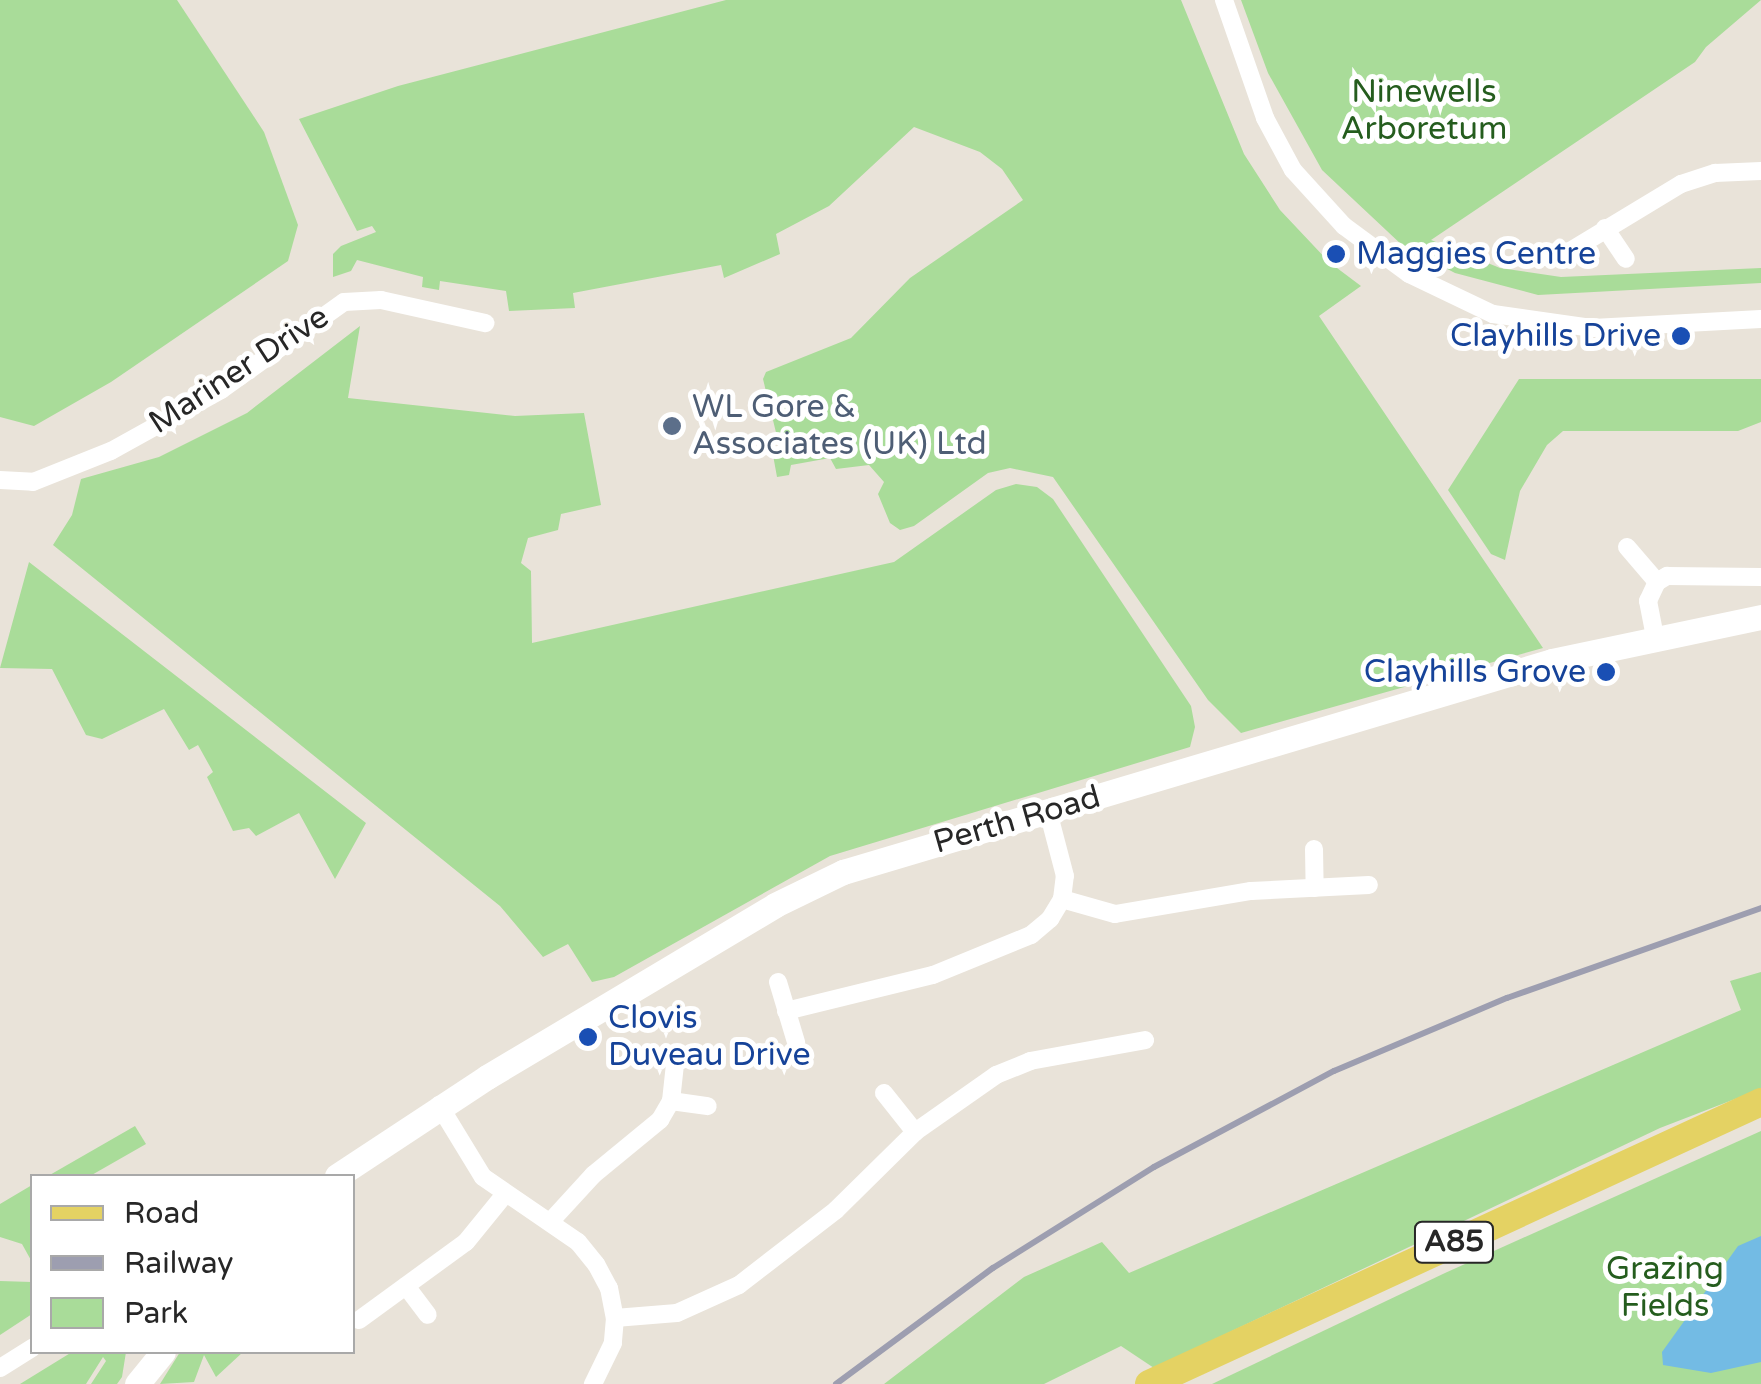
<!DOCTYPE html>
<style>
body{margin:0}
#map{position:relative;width:1761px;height:1384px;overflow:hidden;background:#e9e3d9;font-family:"Varela Round",sans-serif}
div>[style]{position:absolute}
.green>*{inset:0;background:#a9dc99}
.water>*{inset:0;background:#73bbe4}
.street>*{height:18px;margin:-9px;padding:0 9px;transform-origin:9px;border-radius:9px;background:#fff}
.secondary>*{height:25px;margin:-12.5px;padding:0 12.5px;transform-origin:12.5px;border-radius:12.5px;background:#fff}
.primary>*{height:28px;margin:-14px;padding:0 14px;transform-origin:14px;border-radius:14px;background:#e4d263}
.rail>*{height:6px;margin:-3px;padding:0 3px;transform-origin:3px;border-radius:3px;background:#9d9eb0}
.dots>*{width:28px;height:28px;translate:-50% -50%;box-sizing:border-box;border:5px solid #fff;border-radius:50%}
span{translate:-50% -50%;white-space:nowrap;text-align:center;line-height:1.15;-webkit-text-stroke:10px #fff;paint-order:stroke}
.shield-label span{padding:2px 8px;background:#fff;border:2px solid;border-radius:8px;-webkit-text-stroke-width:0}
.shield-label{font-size:30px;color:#272727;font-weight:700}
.park-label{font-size:32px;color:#255d1e}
.transit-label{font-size:32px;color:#164399}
.left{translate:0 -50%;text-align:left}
.right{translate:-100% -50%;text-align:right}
.street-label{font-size:32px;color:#272727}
.service-label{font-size:32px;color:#4e5e75}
.legend{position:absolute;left:30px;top:1174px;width:325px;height:180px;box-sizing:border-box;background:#fff;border:2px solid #a9a9a9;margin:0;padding:12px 18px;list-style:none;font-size:30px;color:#272727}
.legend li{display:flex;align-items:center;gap:20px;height:50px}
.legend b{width:50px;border:2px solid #a9a9a9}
</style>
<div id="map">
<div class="green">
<div style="clip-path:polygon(0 0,177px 0,264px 132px,298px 225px,288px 261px,111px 382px,34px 426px,0 417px)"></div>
<div style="clip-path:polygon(726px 0,1181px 0,1244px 154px,1280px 210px,1329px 262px,1361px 286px,1319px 316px,1543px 648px,1241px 733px,1208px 700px,1053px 477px,1010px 468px,988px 473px,914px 526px,900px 530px,890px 523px,878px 494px,884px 482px,869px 465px,836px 469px,830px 458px,791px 465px,789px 475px,777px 477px,773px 455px,780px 449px,763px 379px,766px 372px,851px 338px,910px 278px,1023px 200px,1002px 169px,980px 152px,914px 127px,829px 206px,776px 234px,780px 254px,724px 278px,721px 265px,573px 293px,575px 308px,509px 311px,506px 291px,440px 281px,439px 290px,422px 287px,423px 277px,357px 260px,351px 271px,333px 277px,333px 254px,341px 246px,376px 232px,372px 226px,357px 231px,299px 119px,398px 86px)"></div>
<div style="clip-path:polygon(1241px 0,1761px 0,1706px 47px,1695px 62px,1431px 240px,1500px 268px,1561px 277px,1761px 268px,1761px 283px,1538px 295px,1455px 273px,1403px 246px,1322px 170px,1268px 73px)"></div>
<div style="clip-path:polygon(360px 326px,348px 398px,515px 416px,584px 413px,601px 505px,561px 514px,558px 530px,528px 538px,521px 563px,531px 571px,532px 643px,894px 562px,996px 490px,1016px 484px,1037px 487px,1053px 499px,1191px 706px,1195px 727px,1190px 747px,830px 856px,614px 977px,592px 982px,568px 944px,543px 957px,500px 906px,53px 545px,72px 515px,81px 479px,159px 457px,247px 413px)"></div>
<div style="clip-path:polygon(1519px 379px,1761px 379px,1761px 422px,1738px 431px,1563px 431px,1547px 445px,1520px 491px,1505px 560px,1491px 554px,1448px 490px)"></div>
<div style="clip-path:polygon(29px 562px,366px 823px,335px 879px,299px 813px,256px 836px,249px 828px,233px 831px,207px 777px,213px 772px,198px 745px,189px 750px,164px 709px,102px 739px,86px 735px,52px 669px,0 668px)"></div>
<div style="clip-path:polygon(1761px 972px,1761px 1089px,1660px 1128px,1154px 1368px,1121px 1346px,1044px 1384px,884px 1384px,1024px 1277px,1102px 1242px,1129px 1273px,1741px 1010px,1730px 981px)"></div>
<div style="clip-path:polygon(135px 1126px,146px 1144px,90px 1176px,48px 1176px)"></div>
<div style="clip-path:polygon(1761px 1131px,1761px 1384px,1212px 1384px,1445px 1273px)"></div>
<div style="clip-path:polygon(32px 1185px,32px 1262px,22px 1244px,0 1237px,0 1204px)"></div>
<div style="clip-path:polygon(0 1281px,32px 1282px,32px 1314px,0 1335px)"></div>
<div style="clip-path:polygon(72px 1352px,126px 1352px,122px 1377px,117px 1384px,91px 1384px,106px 1361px,103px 1357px,86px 1384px,20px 1384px)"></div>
<div style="clip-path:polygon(180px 1352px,205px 1353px,243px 1352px,216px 1377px,204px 1355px,194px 1382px,160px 1384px)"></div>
</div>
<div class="water">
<div style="clip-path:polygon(1761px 1236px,1761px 1362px,1711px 1373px,1663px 1365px,1662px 1352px,1738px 1246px)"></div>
</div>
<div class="street">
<div style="left:1224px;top:0;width:125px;rotate:70.8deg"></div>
<div style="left:1265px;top:118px;width:59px;rotate:61.7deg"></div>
<div style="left:1293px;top:170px;width:76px;rotate:47.7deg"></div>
<div style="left:1344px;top:226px;width:81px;rotate:36.4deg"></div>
<div style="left:1409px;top:274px;width:93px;rotate:25.5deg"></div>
<div style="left:1493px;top:314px;width:101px;rotate:8deg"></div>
<div style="left:1593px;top:328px;width:168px;rotate:-3.1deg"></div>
<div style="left:1605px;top:228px;width:37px;rotate:56deg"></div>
<div style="left:1567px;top:253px;width:133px;rotate:-31.2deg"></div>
<div style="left:1681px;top:184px;width:36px;rotate:-18deg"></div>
<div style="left:1715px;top:173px;width:46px;rotate:-2.5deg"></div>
<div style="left:0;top:480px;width:33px;rotate:3deg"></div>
<div style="left:33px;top:482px;width:84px;rotate:-21.7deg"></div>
<div style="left:111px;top:451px;width:126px;rotate:-29deg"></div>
<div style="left:221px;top:390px;width:151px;rotate:-35.6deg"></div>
<div style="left:344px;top:302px;width:37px;rotate:-3deg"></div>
<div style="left:381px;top:300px;width:107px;rotate:12.5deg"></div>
<div style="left:1627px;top:547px;width:46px;rotate:49.4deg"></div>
<div style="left:1656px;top:642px;width:42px;rotate:-101deg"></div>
<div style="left:1648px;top:601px;width:21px;rotate:-65deg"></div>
<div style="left:1657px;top:582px;width:12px;rotate:-31deg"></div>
<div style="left:1667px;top:576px;width:94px;rotate:0.6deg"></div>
<div style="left:1314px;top:849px;width:39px;rotate:89deg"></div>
<div style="left:1062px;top:899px;width:55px;rotate:15.8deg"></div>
<div style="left:1115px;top:914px;width:138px;rotate:-9.6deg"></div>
<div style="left:1251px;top:891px;width:118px;rotate:-2.9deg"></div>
<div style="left:778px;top:982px;width:63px;rotate:73.3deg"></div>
<div style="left:786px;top:1011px;width:151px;rotate:-13.8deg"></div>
<div style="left:933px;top:975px;width:106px;rotate:-22.2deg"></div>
<div style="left:1031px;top:935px;width:25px;rotate:-40deg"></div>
<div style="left:1050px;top:919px;width:23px;rotate:-59deg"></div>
<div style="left:1062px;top:899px;width:23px;rotate:-83deg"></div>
<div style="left:1065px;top:876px;width:67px;rotate:-104.7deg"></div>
<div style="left:884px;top:1093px;width:50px;rotate:51.5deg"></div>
<div style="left:671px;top:1101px;width:37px;rotate:8deg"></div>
<div style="left:439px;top:1105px;width:84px;rotate:58.6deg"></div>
<div style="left:483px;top:1177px;width:115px;rotate:34.4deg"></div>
<div style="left:578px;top:1242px;width:28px;rotate:51deg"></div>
<div style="left:596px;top:1264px;width:27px;rotate:62deg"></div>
<div style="left:609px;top:1288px;width:31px;rotate:79deg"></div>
<div style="left:615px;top:1318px;width:25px;rotate:95deg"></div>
<div style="left:613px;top:1343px;width:46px;rotate:116deg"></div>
<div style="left:550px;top:1222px;width:64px;rotate:-47.5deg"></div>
<div style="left:593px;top:1175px;width:87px;rotate:-39.4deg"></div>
<div style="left:660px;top:1120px;width:22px;rotate:-60deg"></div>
<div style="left:671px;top:1101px;width:46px;rotate:-83.8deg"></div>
<div style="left:406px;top:1286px;width:36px;rotate:53deg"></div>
<div style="left:615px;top:1318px;width:62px;rotate:-4.6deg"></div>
<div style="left:677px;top:1313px;width:68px;rotate:-24.3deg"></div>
<div style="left:739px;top:1285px;width:123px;rotate:-37.7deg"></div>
<div style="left:836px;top:1210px;width:111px;rotate:-44.6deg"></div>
<div style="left:915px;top:1132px;width:99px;rotate:-35.1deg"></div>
<div style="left:996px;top:1075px;width:37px;rotate:-22deg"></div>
<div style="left:1030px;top:1061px;width:117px;rotate:-10.3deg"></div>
<div style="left:359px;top:1320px;width:132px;rotate:-36.1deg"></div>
<div style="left:466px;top:1242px;width:62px;rotate:-50.9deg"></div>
<div style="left:0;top:1368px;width:38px;rotate:-32deg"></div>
</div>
<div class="secondary">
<div style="left:337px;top:1176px;width:180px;rotate:-33.4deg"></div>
<div style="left:487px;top:1077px;width:335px;rotate:-30.8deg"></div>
<div style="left:775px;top:905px;width:76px;rotate:-25.9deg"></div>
<div style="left:843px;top:872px;width:740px;rotate:-16.57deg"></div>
<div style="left:1552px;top:661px;width:214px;rotate:-11.9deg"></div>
<div style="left:137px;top:1384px;width:41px;rotate:-50.9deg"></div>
</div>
<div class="primary">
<div style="left:1149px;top:1384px;width:674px;rotate:-24.74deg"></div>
</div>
<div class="rail">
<div style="left:836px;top:1384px;width:195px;rotate:-36.5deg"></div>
<div style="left:993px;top:1268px;width:190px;rotate:-32.1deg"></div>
<div style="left:1154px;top:1167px;width:204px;rotate:-28.1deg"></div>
<div style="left:1334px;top:1071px;width:188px;rotate:-22.9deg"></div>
<div style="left:1507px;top:998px;width:269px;rotate:-19.5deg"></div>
</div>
<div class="dots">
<div style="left:1336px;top:254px;background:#1a4fb4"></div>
<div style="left:1681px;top:336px;background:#1a4fb4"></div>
<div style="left:672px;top:426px;background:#5c6f8a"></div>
<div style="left:1606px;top:672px;background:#1a4fb4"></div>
<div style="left:588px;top:1037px;background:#1a4fb4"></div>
</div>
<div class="shield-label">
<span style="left:1454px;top:1242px">A85</span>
</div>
<div class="park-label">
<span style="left:1424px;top:111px">Ninewells<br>Arboretum</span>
<span style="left:1665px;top:1288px">Grazing<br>Fields</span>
</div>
<div class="transit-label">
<span class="left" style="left:1356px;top:254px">Maggies Centre</span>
<span class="right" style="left:1661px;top:336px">Clayhills Drive</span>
<span class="right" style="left:1586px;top:672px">Clayhills Grove</span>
<span class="left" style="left:608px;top:1037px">Clovis<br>Duveau Drive</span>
</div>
<div class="street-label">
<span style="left:239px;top:370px;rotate:-33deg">Mariner Drive</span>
<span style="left:1017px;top:820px;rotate:-16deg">Perth Road</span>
</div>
<div class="service-label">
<span class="left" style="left:692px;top:426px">WL Gore &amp;<br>Associates (UK) Ltd</span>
</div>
<ul class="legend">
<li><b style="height:12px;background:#e4d263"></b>Road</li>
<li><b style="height:12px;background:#9d9eb0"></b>Railway</li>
<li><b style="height:28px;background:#a9dc99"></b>Park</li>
</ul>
</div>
